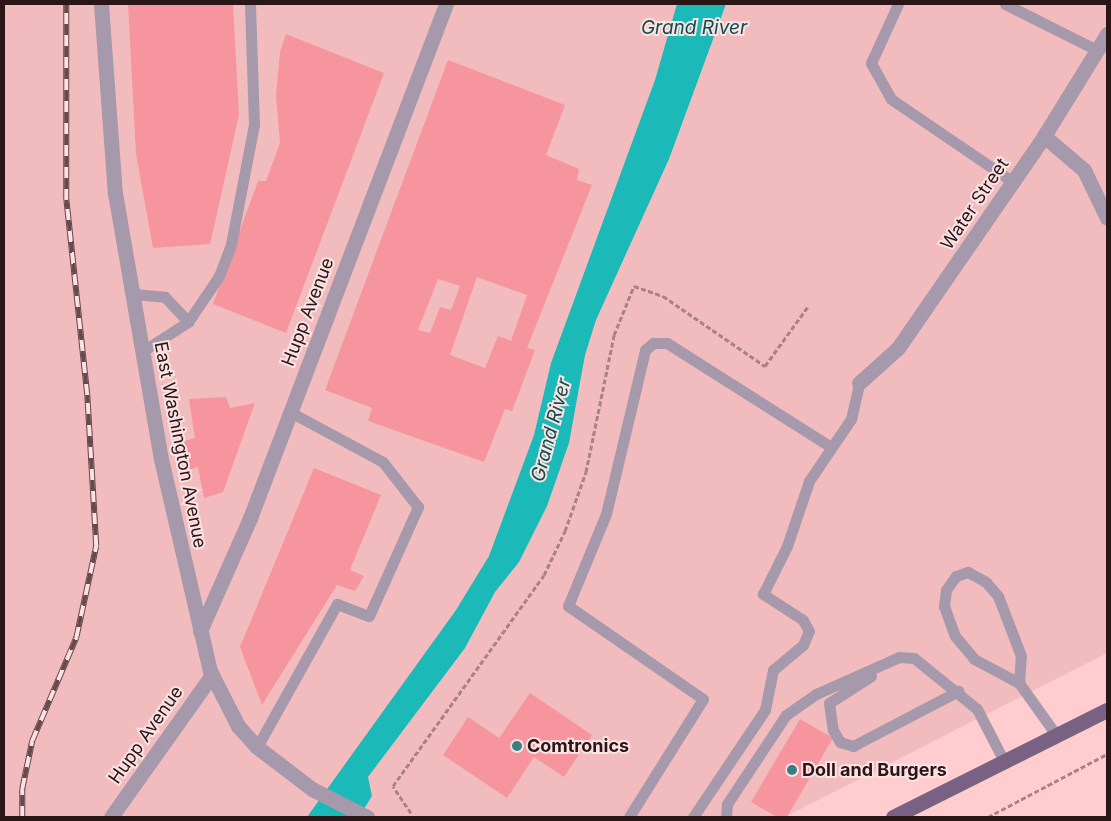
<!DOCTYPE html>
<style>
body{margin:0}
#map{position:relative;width:1111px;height:821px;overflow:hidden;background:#ffcdd0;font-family:Inter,sans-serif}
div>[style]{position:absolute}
.built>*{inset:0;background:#f2bcbf}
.water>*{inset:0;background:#1cb9b9}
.building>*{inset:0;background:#f6959d}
.path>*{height:3px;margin-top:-1.5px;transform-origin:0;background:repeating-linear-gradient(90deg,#a88285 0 5px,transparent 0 7.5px)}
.lane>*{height:11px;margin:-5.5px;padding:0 5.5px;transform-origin:5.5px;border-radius:5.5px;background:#a699ac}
.street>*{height:15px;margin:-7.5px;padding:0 7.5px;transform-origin:7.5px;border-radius:7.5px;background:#a699ac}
.primary>*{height:15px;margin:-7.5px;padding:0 7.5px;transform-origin:7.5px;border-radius:7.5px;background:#796183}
.rail>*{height:5.5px;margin-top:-2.75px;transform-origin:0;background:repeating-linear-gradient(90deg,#fbe2e3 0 11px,#674a4c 0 22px);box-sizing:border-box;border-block:1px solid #674a4c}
.dots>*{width:14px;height:14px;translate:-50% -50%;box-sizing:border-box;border:2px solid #fbe2e3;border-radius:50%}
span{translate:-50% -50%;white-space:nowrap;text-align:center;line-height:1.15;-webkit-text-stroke:4px #fbe2e3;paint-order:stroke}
.street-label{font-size:18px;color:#2a1517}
.poi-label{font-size:18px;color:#2a1517;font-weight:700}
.left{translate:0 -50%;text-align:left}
.water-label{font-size:19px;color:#0e4c4c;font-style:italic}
.frame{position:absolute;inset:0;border:5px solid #2a1517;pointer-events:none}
</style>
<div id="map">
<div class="built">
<div style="clip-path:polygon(4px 4px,1107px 4px,1107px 653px,785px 817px,4px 817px)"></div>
</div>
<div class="water">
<div style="clip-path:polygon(677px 4px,726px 4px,669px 159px,596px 320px,585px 355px,569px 443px,547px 506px,519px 562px,495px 592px,465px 648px,368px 777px,372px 796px,359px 817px,307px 817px,456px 610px,489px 556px,534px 435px,551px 363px,655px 80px)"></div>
</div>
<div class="building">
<div style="clip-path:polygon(128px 4px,233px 4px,239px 115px,210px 244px,153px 248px,136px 154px)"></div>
<div style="clip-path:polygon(286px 34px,384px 73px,286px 333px,213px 304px,258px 181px,266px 181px,280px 143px,276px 96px,280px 52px)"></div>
<div style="clip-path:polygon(evenodd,448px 60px,565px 105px,546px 155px,579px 169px,577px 180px,592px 185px,527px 348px,535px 350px,512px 411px,505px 409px,484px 462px,368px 421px,372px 408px,325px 390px,448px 60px,477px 277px,527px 295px,511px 341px,498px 336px,485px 368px,450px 355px,477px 277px,448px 60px,438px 279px,460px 286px,451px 310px,440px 307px,430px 333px,418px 330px,438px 279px)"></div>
<div style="clip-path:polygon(226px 397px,230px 408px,255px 403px,223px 492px,204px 498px,198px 467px,188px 470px,184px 441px,195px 438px,189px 399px)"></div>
<div style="clip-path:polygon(314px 468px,381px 495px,350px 570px,364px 576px,355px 591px,337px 585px,262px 705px,240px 647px)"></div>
<div style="clip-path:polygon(530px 693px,592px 735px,564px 777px,534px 757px,507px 798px,443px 755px,468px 717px,499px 738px)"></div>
<div style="clip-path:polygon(800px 719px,833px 738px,787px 817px,777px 817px,751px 802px)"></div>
</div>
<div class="path">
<div style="left:411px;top:813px;width:32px;rotate:-124deg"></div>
<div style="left:393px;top:786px;width:259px;rotate:-54.4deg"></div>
<div style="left:544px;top:575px;width:49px;rotate:-64.5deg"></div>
<div style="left:565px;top:531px;width:63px;rotate:-70.4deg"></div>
<div style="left:586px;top:472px;width:140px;rotate:-78.4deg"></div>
<div style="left:614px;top:335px;width:53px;rotate:-67.8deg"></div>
<div style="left:634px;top:286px;width:31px;rotate:19deg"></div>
<div style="left:663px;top:296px;width:124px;rotate:34.5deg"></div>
<div style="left:765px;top:366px;width:75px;rotate:-54.2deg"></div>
<div style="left:988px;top:817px;width:135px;rotate:-27.9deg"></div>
</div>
<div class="lane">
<div style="left:898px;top:4px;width:65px;rotate:114.6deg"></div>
<div style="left:871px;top:63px;width:41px;rotate:60.9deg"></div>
<div style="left:891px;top:99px;width:148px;rotate:34.2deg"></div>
<div style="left:1005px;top:4px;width:103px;rotate:26.6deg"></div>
<div style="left:133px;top:294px;width:32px;rotate:5deg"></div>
<div style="left:165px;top:297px;width:34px;rotate:47deg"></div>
<div style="left:143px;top:351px;width:54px;rotate:-32.8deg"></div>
<div style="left:188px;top:322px;width:55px;rotate:-56deg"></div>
<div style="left:219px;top:276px;width:34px;rotate:-69deg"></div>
<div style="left:231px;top:244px;width:121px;rotate:-79.1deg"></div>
<div style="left:254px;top:125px;width:121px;rotate:-91.9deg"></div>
<div style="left:871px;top:676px;width:50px;rotate:147.3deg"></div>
<div style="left:829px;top:703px;width:27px;rotate:82deg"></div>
<div style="left:833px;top:730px;width:14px;rotate:60deg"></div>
<div style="left:840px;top:742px;width:14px;rotate:17deg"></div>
<div style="left:853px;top:746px;width:119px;rotate:-27.6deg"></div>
<div style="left:1019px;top:683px;width:27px;rotate:-86deg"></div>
<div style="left:1021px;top:656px;width:64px;rotate:-111deg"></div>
<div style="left:998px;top:596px;width:18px;rotate:-131deg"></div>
<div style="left:986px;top:582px;width:21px;rotate:-151deg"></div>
<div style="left:968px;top:572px;width:13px;rotate:162deg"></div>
<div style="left:956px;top:576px;width:17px;rotate:126deg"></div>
<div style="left:946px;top:590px;width:16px;rotate:97deg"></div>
<div style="left:944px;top:606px;width:32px;rotate:70deg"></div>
<div style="left:955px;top:636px;width:30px;rotate:50deg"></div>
<div style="left:974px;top:659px;width:51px;rotate:28.1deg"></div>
<div style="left:1019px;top:683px;width:65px;rotate:54.4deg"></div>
<div style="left:257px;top:747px;width:164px;rotate:-60.8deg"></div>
<div style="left:337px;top:604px;width:34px;rotate:21deg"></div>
<div style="left:369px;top:616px;width:120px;rotate:-65.8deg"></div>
<div style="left:418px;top:507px;width:57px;rotate:-127.9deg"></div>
<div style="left:383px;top:462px;width:106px;rotate:-151.7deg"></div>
<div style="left:629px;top:817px;width:139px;rotate:-57.9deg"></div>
<div style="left:703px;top:699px;width:164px;rotate:-145.4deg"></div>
<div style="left:568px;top:606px;width:100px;rotate:-67.6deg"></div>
<div style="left:606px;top:514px;width:169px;rotate:-76.6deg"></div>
<div style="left:645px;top:350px;width:11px;rotate:-41deg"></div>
<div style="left:653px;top:343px;width:14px"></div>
<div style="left:667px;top:343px;width:194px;rotate:32.4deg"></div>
<div style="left:693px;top:817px;width:129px;rotate:-56.1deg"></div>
<div style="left:765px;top:710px;width:41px;rotate:-78.7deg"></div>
<div style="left:773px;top:670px;width:39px;rotate:-40deg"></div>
<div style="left:803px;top:645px;width:15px;rotate:-67deg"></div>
<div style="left:809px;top:631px;width:13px;rotate:-119deg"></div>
<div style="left:803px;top:620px;width:48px;rotate:-147deg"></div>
<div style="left:763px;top:594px;width:54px;rotate:-63.4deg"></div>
<div style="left:787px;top:546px;width:69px;rotate:-71.3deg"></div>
<div style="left:809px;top:481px;width:75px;rotate:-55.9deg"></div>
<div style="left:851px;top:419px;width:37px;rotate:-77deg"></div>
<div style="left:726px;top:817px;width:13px;rotate:-86deg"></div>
<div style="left:727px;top:804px;width:107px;rotate:-56.5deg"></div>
<div style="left:786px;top:715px;width:37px;rotate:-35deg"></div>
<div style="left:816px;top:694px;width:91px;rotate:-24deg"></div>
<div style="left:899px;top:657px;width:15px;rotate:4deg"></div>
<div style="left:914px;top:658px;width:81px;rotate:39deg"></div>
<div style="left:977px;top:709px;width:61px;rotate:62.6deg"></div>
</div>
<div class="street">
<div style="left:101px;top:4px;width:190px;rotate:85.8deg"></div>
<div style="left:115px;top:193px;width:270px;rotate:80.2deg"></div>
<div style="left:161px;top:459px;width:218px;rotate:77deg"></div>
<div style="left:210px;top:671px;width:62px;rotate:63deg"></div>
<div style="left:238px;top:726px;width:28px;rotate:48deg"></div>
<div style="left:257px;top:747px;width:69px;rotate:37.4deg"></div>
<div style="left:312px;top:789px;width:62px;rotate:27deg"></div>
<div style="left:1044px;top:136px;width:52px;rotate:40.4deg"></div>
<div style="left:1084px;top:170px;width:53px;rotate:64.4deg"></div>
<div style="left:859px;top:383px;width:52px;rotate:-41.9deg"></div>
<div style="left:898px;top:348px;width:257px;rotate:-55.4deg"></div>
<div style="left:1044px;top:136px;width:120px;rotate:-58.3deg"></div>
<div style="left:200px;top:631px;width:124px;rotate:-66.1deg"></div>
<div style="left:250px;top:518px;width:550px;rotate:-69.13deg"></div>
<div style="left:111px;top:817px;width:174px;rotate:-54.6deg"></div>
</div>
<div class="primary">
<div style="left:893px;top:817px;width:239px;rotate:-26.6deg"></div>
</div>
<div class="rail">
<div style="left:22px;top:817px;width:28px;rotate:-90deg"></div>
<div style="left:22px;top:789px;width:49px;rotate:-78.2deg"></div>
<div style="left:32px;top:741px;width:112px;rotate:-66.9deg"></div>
<div style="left:76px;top:638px;width:94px;rotate:-77.7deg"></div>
<div style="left:96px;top:546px;width:151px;rotate:-93.4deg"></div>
<div style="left:87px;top:395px;width:196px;rotate:-96.1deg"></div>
<div style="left:66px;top:200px;width:196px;rotate:-90deg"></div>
</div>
<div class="dots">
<div style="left:517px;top:746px;background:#37807f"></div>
<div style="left:792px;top:770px;background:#37807f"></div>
</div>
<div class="street-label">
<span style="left:975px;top:204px;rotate:-56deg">Water Street</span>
<span style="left:308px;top:312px;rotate:-69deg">Hupp Avenue</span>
<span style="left:180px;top:445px;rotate:79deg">East Washington Avenue</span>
<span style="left:146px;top:735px;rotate:-55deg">Hupp Avenue</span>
</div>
<div class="poi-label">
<span class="left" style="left:527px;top:746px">Comtronics</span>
<span class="left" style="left:802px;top:770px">Doll and Burgers</span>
</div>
<div class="water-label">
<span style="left:694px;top:28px">Grand River</span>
<span style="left:551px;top:430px;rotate:-75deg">Grand River</span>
</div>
<div class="frame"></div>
</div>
